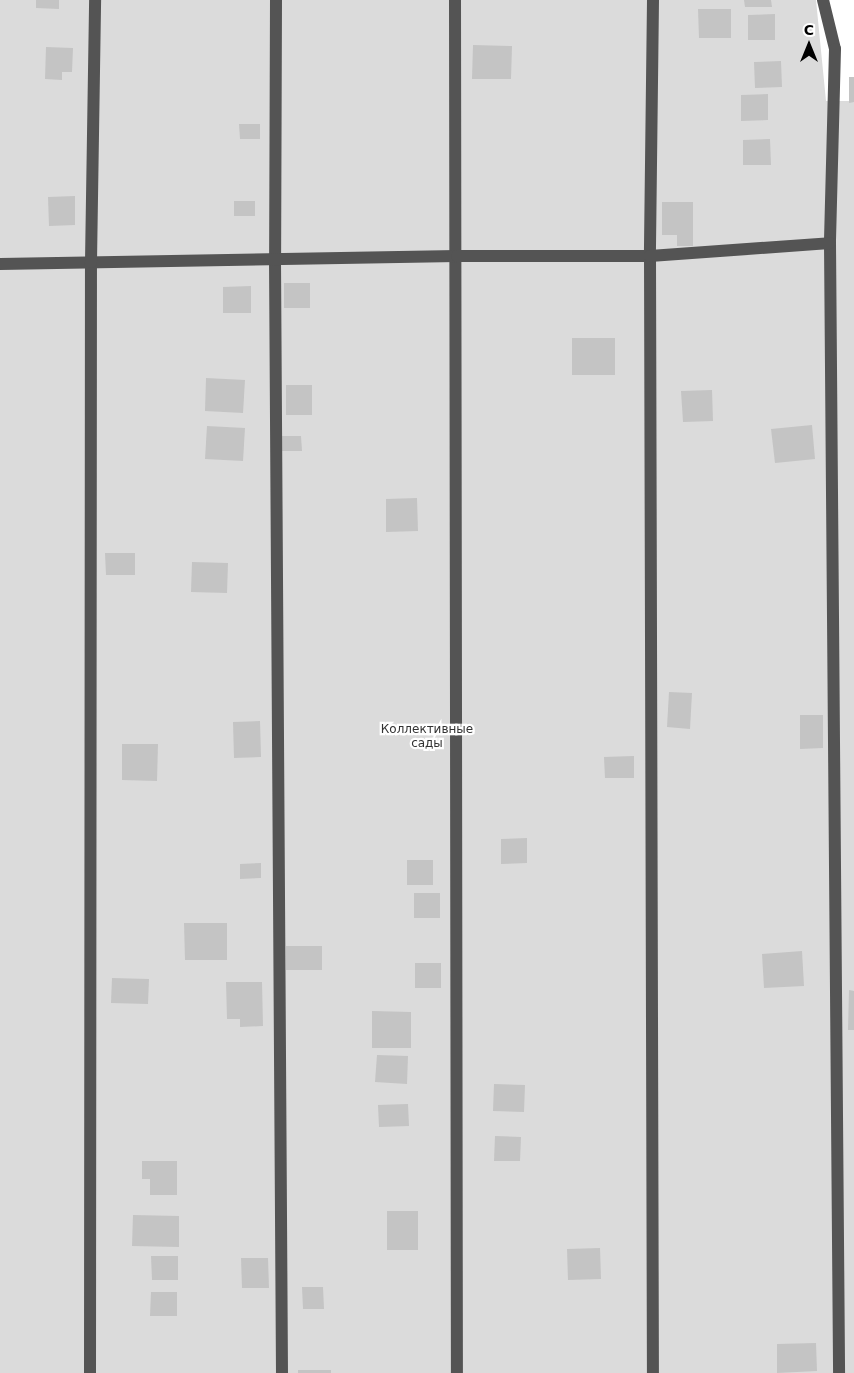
<!DOCTYPE html>
<meta charset="utf-8">
<style>
body{margin:0}
#map{position:relative;width:854px;height:1373px;overflow:hidden;background:#fff;font-family:"DejaVu Sans",sans-serif}
div>[style]{position:absolute}
.green>*{inset:0;background:#dbdbdb}
.building>*{inset:0;background:#c4c4c4}
.minor>*{height:12px;margin:-6px;padding:0 6px;transform-origin:6px;border-radius:6px;background:#545454}
span{translate:-50% -50%;white-space:nowrap;text-align:center;line-height:1.15;-webkit-text-stroke:4.5px #fff;paint-order:stroke}
.park-label{font-size:12px;color:#323232}
.north{position:absolute;left:784px;top:20px;width:50px;height:50px;-webkit-text-stroke:4px #fff;paint-order:stroke;rotate:0deg;font-size:14px;font-weight:700;line-height:20px;text-align:center;color:#000}
.north::after{content:'';display:block;margin:auto;width:18px;height:22px;background:#000;clip-path:polygon(50% 0,100% 100%,50% 72%,0 100%)}
</style>
<div id="map">
<div class="green">
<div style="clip-path:polygon(0 0,816px 0,826px 101px,854px 101px,854px 1373px,0 1373px)"></div>
</div>
<div class="building">
<div style="clip-path:polygon(36px 0,59px 0,59px 9px,36px 8px)"></div>
<div style="clip-path:polygon(744px 0,771px 0,772px 7px,745px 7px)"></div>
<div style="clip-path:polygon(698px 9px,731px 9px,731px 38px,699px 38px)"></div>
<div style="clip-path:polygon(775px 14px,775px 40px,748px 40px,748px 15px)"></div>
<div style="clip-path:polygon(473px 45px,512px 46px,511px 79px,472px 79px)"></div>
<div style="clip-path:polygon(46px 47px,73px 48px,72px 72px,62px 72px,62px 80px,45px 79px)"></div>
<div style="clip-path:polygon(781px 61px,782px 87px,755px 88px,754px 62px)"></div>
<div style="clip-path:polygon(849px 77px,854px 77px,854px 102px,849px 103px)"></div>
<div style="clip-path:polygon(768px 94px,768px 120px,741px 121px,741px 95px)"></div>
<div style="clip-path:polygon(239px 124px,260px 124px,260px 139px,240px 139px)"></div>
<div style="clip-path:polygon(770px 139px,771px 165px,743px 165px,743px 140px)"></div>
<div style="clip-path:polygon(75px 196px,75px 225px,49px 226px,48px 197px)"></div>
<div style="clip-path:polygon(234px 201px,255px 201px,255px 216px,234px 216px)"></div>
<div style="clip-path:polygon(662px 202px,693px 202px,693px 246px,677px 246px,677px 235px,662px 235px)"></div>
<div style="clip-path:polygon(284px 283px,310px 283px,310px 308px,284px 308px)"></div>
<div style="clip-path:polygon(251px 286px,251px 313px,223px 313px,223px 287px)"></div>
<div style="clip-path:polygon(572px 338px,615px 338px,615px 375px,572px 375px)"></div>
<div style="clip-path:polygon(206px 378px,245px 380px,243px 413px,205px 411px)"></div>
<div style="clip-path:polygon(286px 385px,312px 385px,312px 415px,286px 415px)"></div>
<div style="clip-path:polygon(712px 390px,713px 421px,683px 422px,681px 391px)"></div>
<div style="clip-path:polygon(812px 425px,815px 459px,775px 463px,771px 429px)"></div>
<div style="clip-path:polygon(207px 426px,245px 428px,243px 461px,205px 459px)"></div>
<div style="clip-path:polygon(281px 436px,301px 436px,302px 451px,281px 451px)"></div>
<div style="clip-path:polygon(417px 498px,418px 531px,386px 532px,386px 499px)"></div>
<div style="clip-path:polygon(105px 553px,135px 553px,135px 575px,106px 575px)"></div>
<div style="clip-path:polygon(192px 562px,228px 563px,227px 593px,191px 592px)"></div>
<div style="clip-path:polygon(669px 692px,692px 693px,690px 729px,667px 727px)"></div>
<div style="clip-path:polygon(800px 715px,823px 715px,823px 748px,800px 749px)"></div>
<div style="clip-path:polygon(260px 721px,261px 757px,234px 758px,233px 722px)"></div>
<div style="clip-path:polygon(122px 744px,158px 744px,157px 781px,122px 780px)"></div>
<div style="clip-path:polygon(634px 756px,634px 778px,605px 778px,604px 757px)"></div>
<div style="clip-path:polygon(527px 838px,527px 863px,501px 864px,501px 839px)"></div>
<div style="clip-path:polygon(407px 860px,433px 860px,433px 885px,407px 885px)"></div>
<div style="clip-path:polygon(261px 863px,261px 878px,240px 879px,240px 864px)"></div>
<div style="clip-path:polygon(414px 893px,440px 893px,440px 918px,414px 918px)"></div>
<div style="clip-path:polygon(184px 923px,227px 923px,227px 960px,185px 960px)"></div>
<div style="clip-path:polygon(286px 946px,322px 946px,322px 970px,286px 970px)"></div>
<div style="clip-path:polygon(802px 951px,804px 986px,764px 988px,762px 954px)"></div>
<div style="clip-path:polygon(415px 963px,441px 963px,441px 988px,415px 988px)"></div>
<div style="clip-path:polygon(112px 978px,149px 979px,148px 1004px,111px 1003px)"></div>
<div style="clip-path:polygon(226px 982px,262px 982px,263px 1026px,240px 1027px,240px 1019px,227px 1019px)"></div>
<div style="clip-path:polygon(849px 990px,854px 991px,854px 1030px,848px 1030px)"></div>
<div style="clip-path:polygon(372px 1011px,411px 1012px,411px 1048px,372px 1048px)"></div>
<div style="clip-path:polygon(377px 1055px,408px 1056px,407px 1084px,375px 1082px)"></div>
<div style="clip-path:polygon(494px 1084px,525px 1085px,524px 1112px,493px 1111px)"></div>
<div style="clip-path:polygon(408px 1104px,409px 1126px,379px 1127px,378px 1105px)"></div>
<div style="clip-path:polygon(495px 1136px,521px 1137px,520px 1161px,494px 1161px)"></div>
<div style="clip-path:polygon(142px 1161px,177px 1161px,177px 1195px,150px 1195px,150px 1179px,142px 1179px)"></div>
<div style="clip-path:polygon(387px 1211px,418px 1211px,418px 1250px,387px 1250px)"></div>
<div style="clip-path:polygon(133px 1215px,179px 1216px,179px 1247px,132px 1246px)"></div>
<div style="clip-path:polygon(600px 1248px,601px 1279px,568px 1280px,567px 1249px)"></div>
<div style="clip-path:polygon(151px 1256px,178px 1256px,178px 1280px,152px 1280px)"></div>
<div style="clip-path:polygon(241px 1258px,268px 1258px,269px 1288px,242px 1288px)"></div>
<div style="clip-path:polygon(302px 1287px,323px 1287px,324px 1309px,303px 1309px)"></div>
<div style="clip-path:polygon(151px 1292px,177px 1292px,177px 1316px,150px 1316px)"></div>
<div style="clip-path:polygon(816px 1343px,817px 1371px,777px 1373px,777px 1344px)"></div>
<div style="clip-path:polygon(298px 1370px,331px 1370px,331px 1373px,298px 1373px)"></div>
</div>
<div class="minor">
<div style="left:276px;top:0;width:260px;rotate:90.2deg"></div>
<div style="left:275px;top:260px;width:1113px;rotate:89.64deg"></div>
<div style="left:455px;top:0;width:1373px;rotate:89.92deg"></div>
<div style="left:653px;top:0;width:256px;rotate:90.7deg"></div>
<div style="left:650px;top:256px;width:1117px;rotate:89.85deg"></div>
<div style="left:823px;top:0;width:50px;rotate:76.2deg"></div>
<div style="left:835px;top:49px;width:194px;rotate:91.5deg"></div>
<div style="left:830px;top:243px;width:1130px;rotate:89.54deg"></div>
<div style="left:0;top:264px;width:457px;rotate:-1deg"></div>
<div style="left:457px;top:256px;width:193px"></div>
<div style="left:650px;top:256px;width:180px;rotate:-4.1deg"></div>
<div style="left:90px;top:1373px;width:1111px;rotate:-89.95deg"></div>
<div style="left:91px;top:262px;width:262px;rotate:-89.1deg"></div>
</div>
<div class="park-label">
<span style="left:427px;top:737px">Коллективные<br>сады</span>
</div>
<div class="north">С</div>
</div>
